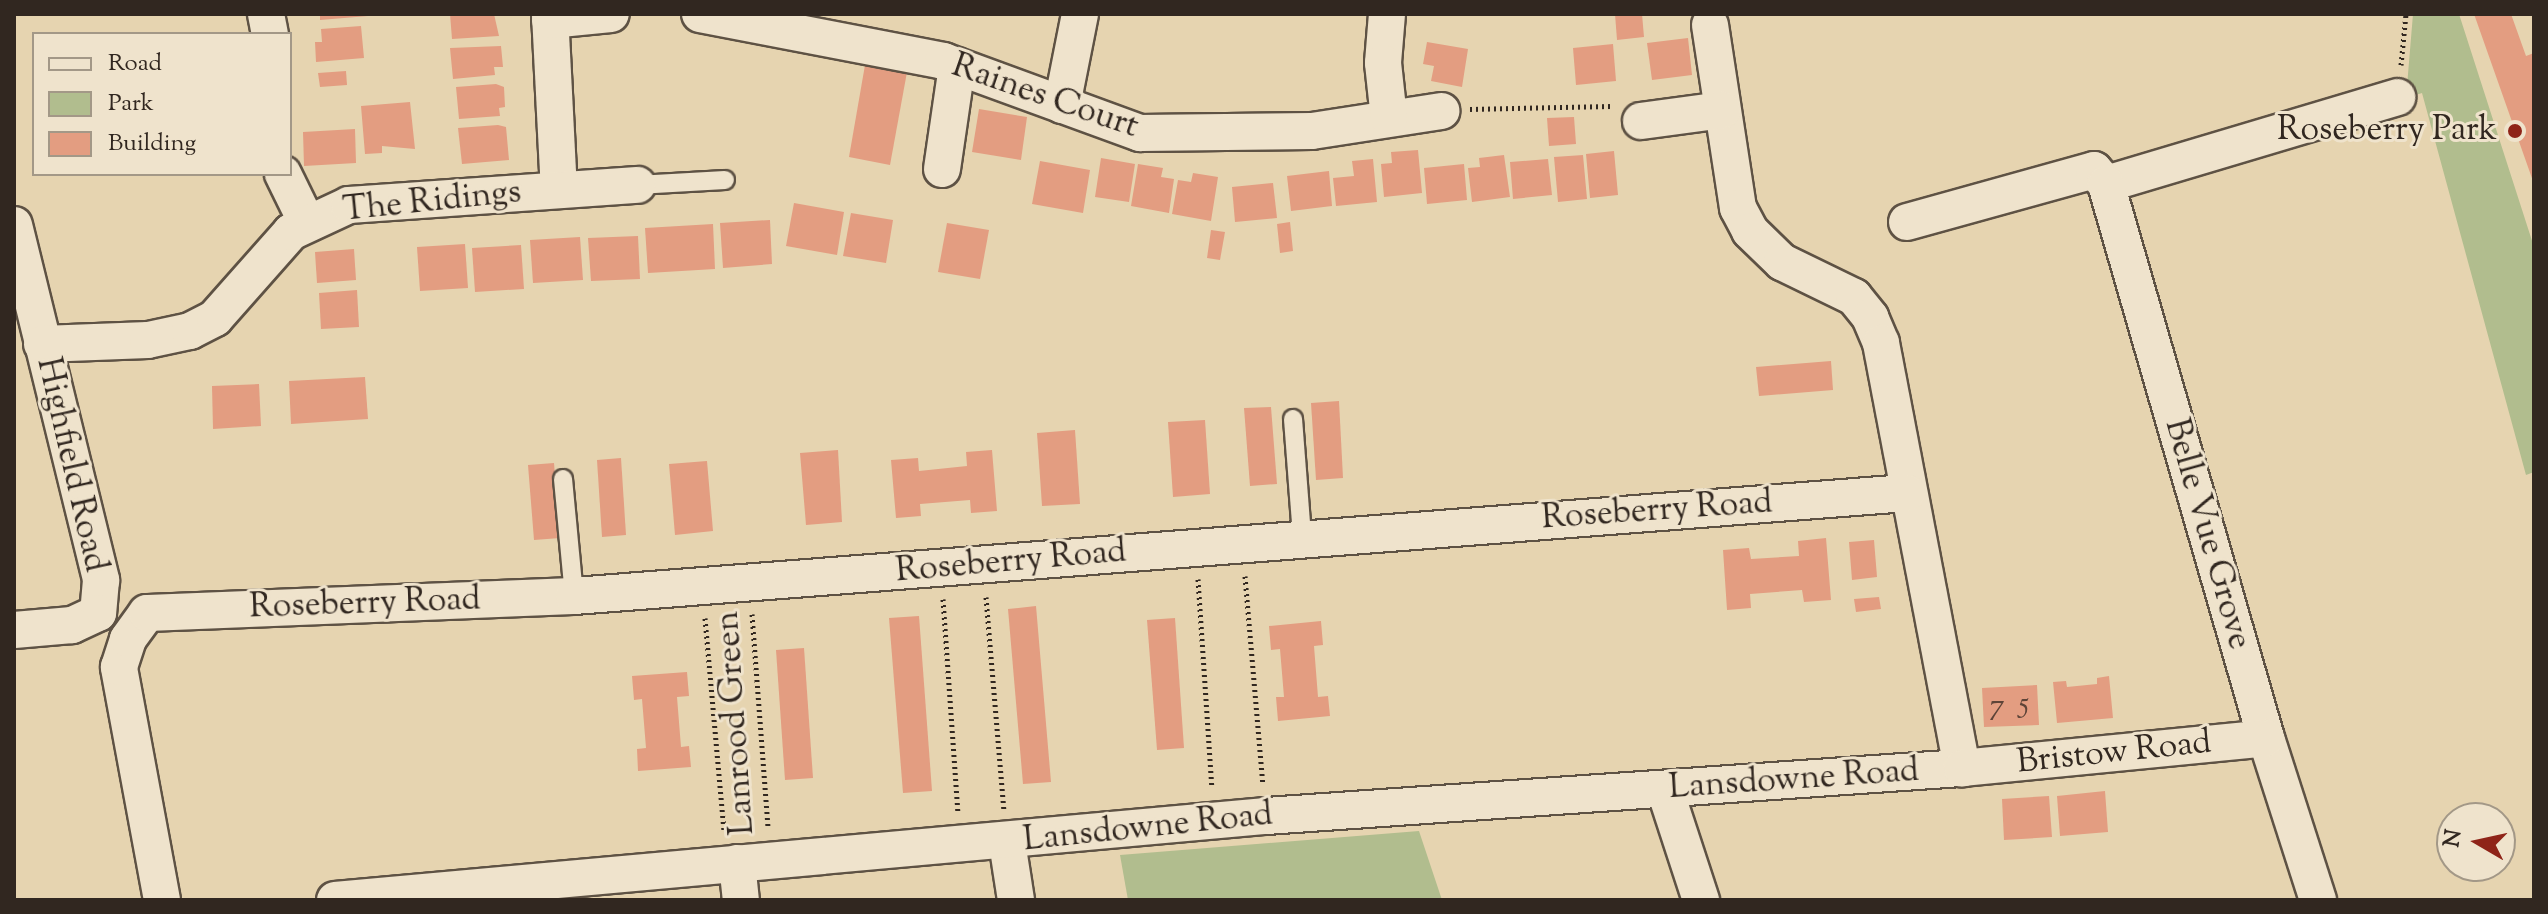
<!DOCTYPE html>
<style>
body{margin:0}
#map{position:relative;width:2548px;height:914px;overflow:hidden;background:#e6d4b0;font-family:"Sorts Mill Goudy",serif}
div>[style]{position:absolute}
.green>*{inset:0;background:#b1bd8e}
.building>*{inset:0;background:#e39d81}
.path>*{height:5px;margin-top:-2.5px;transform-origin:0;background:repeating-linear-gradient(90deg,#312720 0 2px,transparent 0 6px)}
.roads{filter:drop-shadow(2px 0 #5e5244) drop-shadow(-2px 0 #5e5244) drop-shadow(0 2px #5e5244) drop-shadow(0 -2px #5e5244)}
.lane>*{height:18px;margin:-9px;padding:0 9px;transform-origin:9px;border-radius:9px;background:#efe3cc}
.street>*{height:36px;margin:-18px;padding:0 18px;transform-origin:18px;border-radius:18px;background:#efe3cc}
.dots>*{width:22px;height:22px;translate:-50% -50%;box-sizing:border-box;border:4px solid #efe3cc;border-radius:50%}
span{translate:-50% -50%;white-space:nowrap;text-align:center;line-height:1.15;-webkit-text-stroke:6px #efe3cc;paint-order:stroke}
.number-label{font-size:30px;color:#5e4438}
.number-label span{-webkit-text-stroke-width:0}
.street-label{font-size:34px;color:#312720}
.poi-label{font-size:34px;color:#312720}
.right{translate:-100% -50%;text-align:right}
.frame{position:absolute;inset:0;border:16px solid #312720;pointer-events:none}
.legend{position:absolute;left:32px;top:32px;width:260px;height:144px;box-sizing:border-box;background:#efe3cc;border:2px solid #a39887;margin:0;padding:10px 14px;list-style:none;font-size:24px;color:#312720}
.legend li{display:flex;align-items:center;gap:16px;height:40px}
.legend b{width:40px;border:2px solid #a39887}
.north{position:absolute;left:2436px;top:802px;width:80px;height:80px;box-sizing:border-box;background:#efe3cc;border:2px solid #a39887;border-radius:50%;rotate:279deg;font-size:22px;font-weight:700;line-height:32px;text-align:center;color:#312720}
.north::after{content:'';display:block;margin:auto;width:28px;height:36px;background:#8f2418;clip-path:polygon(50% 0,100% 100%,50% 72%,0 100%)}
</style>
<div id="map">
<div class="green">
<div style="clip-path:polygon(2413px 14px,2459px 14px,2534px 247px,2534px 472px,2526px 475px,2422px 93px,2406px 98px)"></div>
<div style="clip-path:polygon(1419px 831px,1442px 900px,1128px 900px,1120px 855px)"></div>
</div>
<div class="building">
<div style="clip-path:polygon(320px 14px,368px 14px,368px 16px,320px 20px)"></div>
<div style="clip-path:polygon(450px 14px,494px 14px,499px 36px,452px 39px)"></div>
<div style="clip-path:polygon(1615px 14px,1642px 14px,1644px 37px,1617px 40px)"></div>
<div style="clip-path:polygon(2474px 14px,2511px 14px,2526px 56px,2534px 53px,2534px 184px)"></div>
<div style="clip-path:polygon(361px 26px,364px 58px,316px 62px,315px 42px,322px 42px,321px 29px)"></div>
<div style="clip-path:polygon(1688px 38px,1692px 75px,1652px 80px,1647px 43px)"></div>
<div style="clip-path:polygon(1427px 42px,1468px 49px,1462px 87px,1431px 81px,1434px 66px,1423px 64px)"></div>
<div style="clip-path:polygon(1613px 44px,1616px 81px,1576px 85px,1573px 48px)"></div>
<div style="clip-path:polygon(501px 46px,503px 67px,494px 67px,495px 75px,453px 79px,450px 48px)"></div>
<div style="clip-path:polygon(865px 65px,907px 72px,890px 165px,849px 157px)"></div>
<div style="clip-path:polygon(346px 71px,347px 85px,320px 87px,318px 73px)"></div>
<div style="clip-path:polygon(496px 84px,504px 87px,505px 107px,499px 108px,500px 116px,459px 119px,456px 87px)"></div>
<div style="clip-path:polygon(410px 102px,415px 149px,382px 146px,382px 153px,365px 154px,361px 106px)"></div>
<div style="clip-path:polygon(979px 109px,1027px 117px,1021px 160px,972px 152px)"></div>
<div style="clip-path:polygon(1574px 117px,1576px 144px,1549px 146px,1547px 118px)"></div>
<div style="clip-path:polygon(498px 125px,506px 127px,509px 160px,462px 164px,458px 128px)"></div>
<div style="clip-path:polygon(355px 129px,356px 163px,304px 166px,303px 132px)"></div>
<div style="clip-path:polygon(1418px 150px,1422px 193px,1384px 197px,1381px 164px,1392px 163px,1391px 152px)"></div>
<div style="clip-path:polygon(1614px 151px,1618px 195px,1590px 198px,1586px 154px)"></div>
<div style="clip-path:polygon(1504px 155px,1510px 197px,1472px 202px,1468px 168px,1480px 167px,1479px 158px)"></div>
<div style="clip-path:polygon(1583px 155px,1587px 199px,1558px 202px,1554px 157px)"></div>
<div style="clip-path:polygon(1101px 158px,1135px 164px,1129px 202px,1095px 197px)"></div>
<div style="clip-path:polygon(1373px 159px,1377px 202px,1336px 206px,1333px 178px,1354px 176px,1352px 161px)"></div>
<div style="clip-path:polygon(1548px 159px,1552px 195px,1513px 199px,1510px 162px)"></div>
<div style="clip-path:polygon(1040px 161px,1090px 170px,1083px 213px,1032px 204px)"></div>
<div style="clip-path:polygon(1138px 164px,1163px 168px,1161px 177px,1174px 179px,1169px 213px,1131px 206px)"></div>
<div style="clip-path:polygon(1464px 164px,1467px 200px,1427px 204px,1424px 168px)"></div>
<div style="clip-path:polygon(1329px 171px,1332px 206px,1291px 211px,1287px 176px)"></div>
<div style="clip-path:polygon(1193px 173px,1218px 177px,1211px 221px,1172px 214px,1178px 180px,1191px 182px)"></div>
<div style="clip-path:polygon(1273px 183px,1277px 218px,1235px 222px,1232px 187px)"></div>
<div style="clip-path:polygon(794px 203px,844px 212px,837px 255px,786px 246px)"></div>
<div style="clip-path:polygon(851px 213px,893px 220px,886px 263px,843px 256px)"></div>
<div style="clip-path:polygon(770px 220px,772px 264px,723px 268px,720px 223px)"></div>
<div style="clip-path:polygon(1290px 222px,1293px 251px,1280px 253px,1277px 224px)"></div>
<div style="clip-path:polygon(947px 223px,989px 230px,980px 279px,938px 272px)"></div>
<div style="clip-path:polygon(713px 224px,715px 269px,648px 273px,645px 228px)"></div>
<div style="clip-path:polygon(1211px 230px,1225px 232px,1220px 260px,1207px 258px)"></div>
<div style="clip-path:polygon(638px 236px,640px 279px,591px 281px,588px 238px)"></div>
<div style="clip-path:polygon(580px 237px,583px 280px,533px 283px,530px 240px)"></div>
<div style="clip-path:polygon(465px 244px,468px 288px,420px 291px,417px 247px)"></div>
<div style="clip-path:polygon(521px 245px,524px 289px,475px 292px,472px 248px)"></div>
<div style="clip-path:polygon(354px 249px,356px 280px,317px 283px,315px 252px)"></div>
<div style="clip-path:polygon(357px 290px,359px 327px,321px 329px,319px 293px)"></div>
<div style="clip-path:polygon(1831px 361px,1833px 390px,1759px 396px,1756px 367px)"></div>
<div style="clip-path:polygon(365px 377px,368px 419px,291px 424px,289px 381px)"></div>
<div style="clip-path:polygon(259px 384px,261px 426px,213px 429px,212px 386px)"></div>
<div style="clip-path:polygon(1339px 401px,1343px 478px,1316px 480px,1311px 403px)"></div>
<div style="clip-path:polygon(1271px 407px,1277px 484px,1250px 486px,1244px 408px)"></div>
<div style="clip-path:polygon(1205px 420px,1210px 494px,1173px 497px,1168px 422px)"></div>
<div style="clip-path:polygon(1075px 430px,1080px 504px,1042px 506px,1037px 433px)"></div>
<div style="clip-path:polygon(838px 450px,842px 522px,806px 525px,800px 453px)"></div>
<div style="clip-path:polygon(992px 450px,997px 511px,971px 513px,970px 500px,920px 504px,921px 516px,896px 518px,891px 460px,918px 458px,919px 471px,967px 466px,966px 452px)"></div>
<div style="clip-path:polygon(621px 458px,626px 535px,602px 537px,597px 460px)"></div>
<div style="clip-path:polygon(707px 461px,713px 531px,675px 535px,669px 464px)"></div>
<div style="clip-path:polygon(554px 463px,560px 538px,534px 540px,528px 465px)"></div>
<div style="clip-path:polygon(1826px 538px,1831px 600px,1804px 602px,1802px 590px,1750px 594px,1751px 608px,1727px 610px,1723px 550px,1749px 548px,1751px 559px,1799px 556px,1798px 541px)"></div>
<div style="clip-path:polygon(1874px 540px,1877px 577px,1852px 580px,1849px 542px)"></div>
<div style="clip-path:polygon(1879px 597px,1881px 609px,1856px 612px,1854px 599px)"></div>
<div style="clip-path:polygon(1036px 606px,1051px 782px,1023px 784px,1008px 609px)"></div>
<div style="clip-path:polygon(919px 616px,932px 791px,903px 793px,889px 618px)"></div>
<div style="clip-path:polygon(1175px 618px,1184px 748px,1157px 750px,1147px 620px)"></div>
<div style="clip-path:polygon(1321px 621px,1323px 645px,1314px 646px,1318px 697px,1328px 696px,1330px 716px,1278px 721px,1276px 697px,1284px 697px,1280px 649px,1271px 650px,1269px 626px)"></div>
<div style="clip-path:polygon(804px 648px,813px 778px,785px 780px,776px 650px)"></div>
<div style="clip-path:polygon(687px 672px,689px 696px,677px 697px,681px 747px,689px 746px,691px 767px,638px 771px,637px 749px,646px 748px,642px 699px,634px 700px,632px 676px)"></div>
<div style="clip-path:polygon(2109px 676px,2113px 718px,2057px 723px,2053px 682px,2066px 681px,2067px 687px,2097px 684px,2097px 678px)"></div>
<div style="clip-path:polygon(2037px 685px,2039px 725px,1984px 727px,1982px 688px)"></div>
<div style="clip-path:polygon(2105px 791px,2108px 832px,2060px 836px,2057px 796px)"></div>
<div style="clip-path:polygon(2049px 796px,2052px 837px,2004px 840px,2002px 799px)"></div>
</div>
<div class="path">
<div style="left:2401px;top:65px;width:51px;rotate:-84.4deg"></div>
<div style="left:1470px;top:109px;width:142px;rotate:-1.2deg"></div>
<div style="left:1245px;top:576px;width:210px;rotate:85.1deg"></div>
<div style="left:1198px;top:579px;width:209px;rotate:86.2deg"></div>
<div style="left:986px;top:597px;width:214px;rotate:85.2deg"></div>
<div style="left:943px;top:599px;width:215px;rotate:86deg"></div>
<div style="left:752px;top:614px;width:215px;rotate:85.7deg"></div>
<div style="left:705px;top:618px;width:215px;rotate:84.9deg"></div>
</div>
<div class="roads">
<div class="lane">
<div style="left:637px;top:185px;width:88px;rotate:-3.3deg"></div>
<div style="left:1293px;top:419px;width:118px;rotate:85.6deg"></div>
<div style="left:563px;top:479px;width:118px;rotate:84.6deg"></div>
</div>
<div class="street">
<div style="left:266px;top:14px;width:20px;rotate:79deg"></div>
<div style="left:550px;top:14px;width:176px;rotate:87.1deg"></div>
<div style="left:700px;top:14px;width:248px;rotate:10.9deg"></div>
<div style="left:943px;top:61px;width:210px;rotate:20.1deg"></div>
<div style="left:1140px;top:133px;width:172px;rotate:-0.7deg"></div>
<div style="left:1312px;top:131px;width:131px;rotate:-8.8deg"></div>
<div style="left:1387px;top:14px;width:49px;rotate:94.7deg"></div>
<div style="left:1383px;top:63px;width:55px;rotate:83.8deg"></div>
<div style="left:550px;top:20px;width:61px;rotate:-5.6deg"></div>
<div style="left:1710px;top:25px;width:185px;rotate:81.3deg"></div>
<div style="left:1738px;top:208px;width:26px;rotate:62deg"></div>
<div style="left:1750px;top:231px;width:45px;rotate:44.1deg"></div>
<div style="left:1782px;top:262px;width:80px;rotate:25.9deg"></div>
<div style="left:1854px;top:297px;width:26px;rotate:51deg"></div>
<div style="left:1870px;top:317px;width:28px;rotate:67deg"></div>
<div style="left:1881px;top:343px;width:433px;rotate:79.2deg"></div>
<div style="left:1062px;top:105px;width:93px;rotate:-78.8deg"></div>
<div style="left:1641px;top:121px;width:82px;rotate:-7.7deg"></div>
<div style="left:942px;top:169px;width:104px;rotate:-81.7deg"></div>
<div style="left:283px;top:174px;width:52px;rotate:63.9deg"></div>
<div style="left:2106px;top:184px;width:304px;rotate:-16.6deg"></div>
<div style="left:1907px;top:222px;width:194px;rotate:-15.5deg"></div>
<div style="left:2094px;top:170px;width:18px;rotate:49deg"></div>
<div style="left:2106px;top:184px;width:577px;rotate:73.89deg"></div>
<div style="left:2266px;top:738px;width:170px;rotate:72.2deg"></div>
<div style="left:14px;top:225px;width:366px;rotate:76.2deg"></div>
<div style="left:101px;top:580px;width:33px;rotate:95deg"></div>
<div style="left:98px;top:613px;width:29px;rotate:155deg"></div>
<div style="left:72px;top:625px;width:58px;rotate:175.1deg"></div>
<div style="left:42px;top:344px;width:106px;rotate:-2.2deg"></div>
<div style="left:148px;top:340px;width:43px;rotate:-12.1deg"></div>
<div style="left:190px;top:331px;width:28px;rotate:-27deg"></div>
<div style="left:215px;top:318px;width:115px;rotate:-48.5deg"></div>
<div style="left:291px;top:232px;width:64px;rotate:-25deg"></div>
<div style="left:349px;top:205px;width:289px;rotate:-4deg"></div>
<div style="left:1665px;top:790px;width:116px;rotate:71.9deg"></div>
<div style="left:1007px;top:842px;width:59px;rotate:81.2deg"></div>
<div style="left:737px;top:863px;width:37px;rotate:84deg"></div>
<div style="left:162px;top:900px;width:237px;rotate:-100.5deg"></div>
<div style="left:119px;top:667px;width:29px;rotate:-72deg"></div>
<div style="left:128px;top:639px;width:32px;rotate:-54deg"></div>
<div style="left:147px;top:613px;width:427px;rotate:-2.3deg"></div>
<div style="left:574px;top:596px;width:1337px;rotate:-4.42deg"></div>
<div style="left:335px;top:900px;width:935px;rotate:-5.16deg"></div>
<div style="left:1266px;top:816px;width:698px;rotate:-3.95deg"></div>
<div style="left:1962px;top:768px;width:305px;rotate:-5.6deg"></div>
</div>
</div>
<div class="dots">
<div style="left:2515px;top:131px;background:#8f2418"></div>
</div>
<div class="number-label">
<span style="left:2024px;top:705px">5</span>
<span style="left:1997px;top:707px">7</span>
</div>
<div class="street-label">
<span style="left:1045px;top:97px;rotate:19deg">Raines Court</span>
<span style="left:432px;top:202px;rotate:-6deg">The Ridings</span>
<span style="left:71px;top:465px;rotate:77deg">Highfield Road</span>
<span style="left:1657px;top:511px;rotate:-4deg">Roseberry Road</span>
<span style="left:2207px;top:534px;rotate:74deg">Belle Vue Grove</span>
<span style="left:1011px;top:562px;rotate:-5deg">Roseberry Road</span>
<span style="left:365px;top:604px;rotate:-2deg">Roseberry Road</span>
<span style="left:736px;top:723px;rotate:-94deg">Lanrood Green</span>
<span style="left:2114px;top:753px;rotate:-6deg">Bristow Road</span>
<span style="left:1794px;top:780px;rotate:-4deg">Lansdowne Road</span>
<span style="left:1148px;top:828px;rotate:-6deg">Lansdowne Road</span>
</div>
<div class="poi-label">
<span class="right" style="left:2497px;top:131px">Roseberry Park</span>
</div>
<div class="frame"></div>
<ul class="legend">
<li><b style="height:10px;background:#efe3cc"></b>Road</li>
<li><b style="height:22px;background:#b1bd8e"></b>Park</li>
<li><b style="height:22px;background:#e39d81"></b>Building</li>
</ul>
<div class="north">N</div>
</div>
